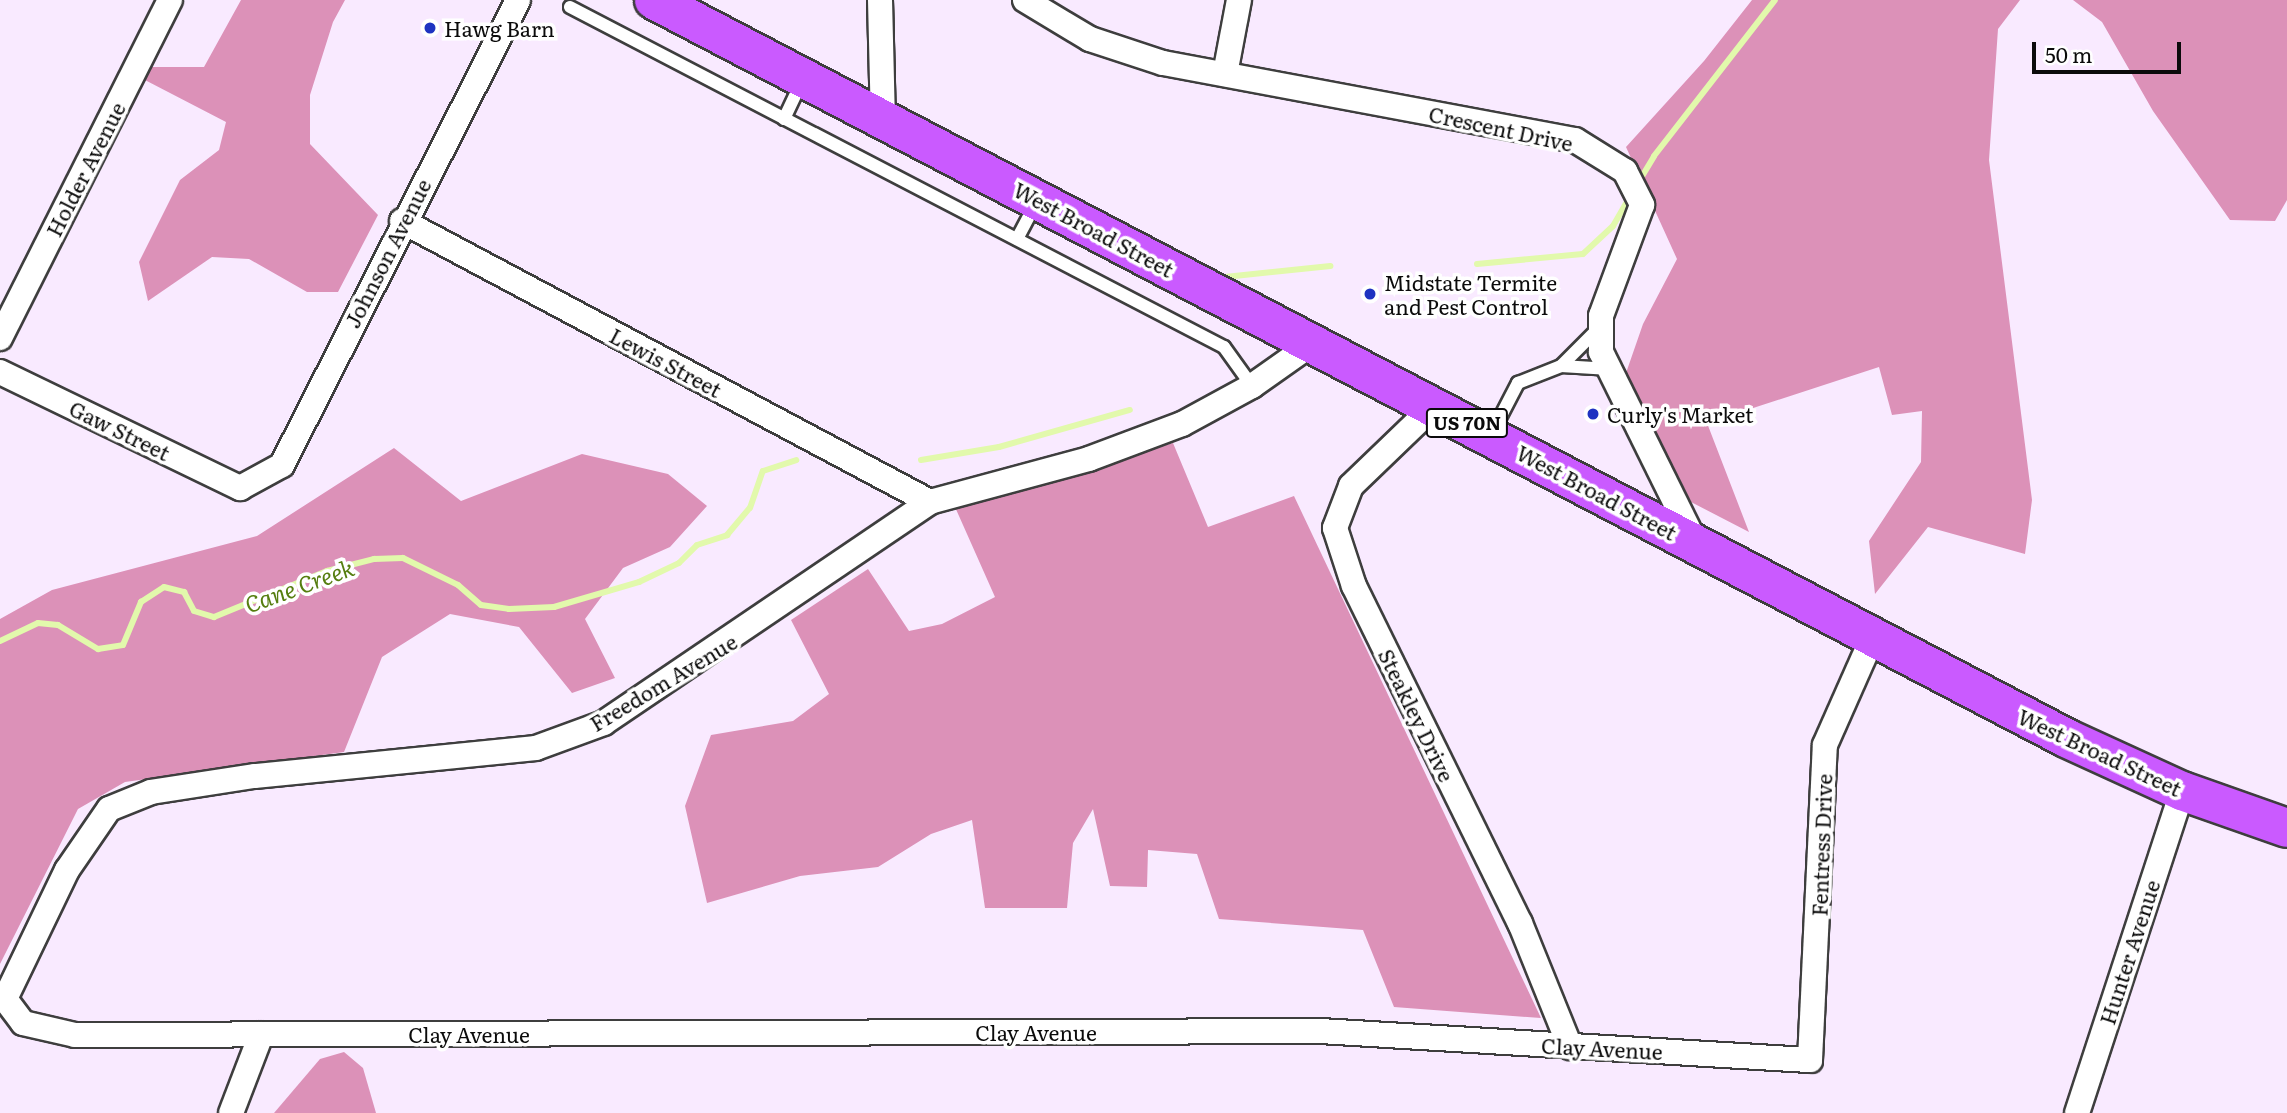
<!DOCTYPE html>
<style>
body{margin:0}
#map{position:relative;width:2287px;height:1113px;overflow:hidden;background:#f9eaff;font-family:Literata,serif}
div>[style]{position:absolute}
.forest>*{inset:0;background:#dc91b8}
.stream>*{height:6px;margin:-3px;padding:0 3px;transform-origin:3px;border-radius:3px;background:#e2f9ac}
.roads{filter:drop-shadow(2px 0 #3e3e3e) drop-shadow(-2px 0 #3e3e3e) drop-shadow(0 2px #3e3e3e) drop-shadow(0 -2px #3e3e3e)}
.lane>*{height:12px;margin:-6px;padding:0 6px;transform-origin:6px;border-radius:6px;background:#fff}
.street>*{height:24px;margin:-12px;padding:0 12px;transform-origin:12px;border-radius:12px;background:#fff}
.primary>*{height:38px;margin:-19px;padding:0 19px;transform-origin:19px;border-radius:19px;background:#ca5aff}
.dots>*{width:19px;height:19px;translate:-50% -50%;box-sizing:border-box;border:4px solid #fff;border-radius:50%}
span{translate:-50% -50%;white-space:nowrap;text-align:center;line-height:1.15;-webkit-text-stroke:7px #fff;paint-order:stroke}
.shield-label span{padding:2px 5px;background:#fff;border:2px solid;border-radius:5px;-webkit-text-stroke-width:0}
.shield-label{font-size:19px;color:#0b0b0b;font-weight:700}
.poi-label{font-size:21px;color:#0b0b0b}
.left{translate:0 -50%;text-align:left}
.street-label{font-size:21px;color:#0b0b0b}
.water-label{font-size:23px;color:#567e10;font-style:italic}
.scale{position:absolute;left:2032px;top:42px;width:149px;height:32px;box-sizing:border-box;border:4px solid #0b0b0b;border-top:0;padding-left:9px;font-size:21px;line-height:24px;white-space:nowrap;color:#0b0b0b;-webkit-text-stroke:5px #fff;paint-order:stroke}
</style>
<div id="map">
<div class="forest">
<div style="clip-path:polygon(241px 0,345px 0,333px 22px,310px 95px,310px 144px,378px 215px,338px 292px,307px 292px,249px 259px,212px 257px,148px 301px,139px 262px,180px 180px,219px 150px,226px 122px,143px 79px,149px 67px,204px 67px)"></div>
<div style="clip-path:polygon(1752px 0,2020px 0,1998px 29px,1989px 160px,2032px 500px,2025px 554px,1928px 527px,1875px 594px,1869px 541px,1921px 462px,1922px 411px,1892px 415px,1879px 367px,1707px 423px,1749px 532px,1691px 502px,1626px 373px,1643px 324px,1677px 259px,1626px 147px,1704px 61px)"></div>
<div style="clip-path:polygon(2073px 0,2287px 0,2287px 200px,2275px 221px,2230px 220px,2153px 111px,2102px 22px)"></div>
<div style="clip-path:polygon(1173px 443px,1208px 527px,1294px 496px,1541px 1018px,1394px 1007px,1363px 930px,1219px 919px,1197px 854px,1148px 850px,1147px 887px,1110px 886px,1093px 809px,1073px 843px,1067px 908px,985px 908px,972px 820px,931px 834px,878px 867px,800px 876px,707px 903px,685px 806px,711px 735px,793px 721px,829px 694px,791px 620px,868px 569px,909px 631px,942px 624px,995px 597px,955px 507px)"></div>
<div style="clip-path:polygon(394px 448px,461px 501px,582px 454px,668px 474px,707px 506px,670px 547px,623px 568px,585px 619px,615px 678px,572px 693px,519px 627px,450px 614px,382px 657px,344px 752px,125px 782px,78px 809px,0 964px,0 619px,52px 590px,257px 536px)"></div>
<div style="clip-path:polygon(344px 1052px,363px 1068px,376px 1113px,274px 1113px,320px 1059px)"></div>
</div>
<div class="stream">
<div style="left:1638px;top:183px;width:31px;rotate:-59deg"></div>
<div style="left:1654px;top:156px;width:197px;rotate:-52.2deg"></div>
<div style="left:1477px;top:264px;width:106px;rotate:-5.4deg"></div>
<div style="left:1583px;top:254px;width:41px;rotate:-43deg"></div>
<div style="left:1613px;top:226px;width:36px;rotate:-60deg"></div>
<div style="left:1225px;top:277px;width:106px;rotate:-6deg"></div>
<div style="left:921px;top:460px;width:79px;rotate:-9.5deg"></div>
<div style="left:999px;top:447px;width:136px;rotate:-15.8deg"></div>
<div style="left:0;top:641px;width:42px;rotate:-25.3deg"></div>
<div style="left:38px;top:623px;width:20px;rotate:6deg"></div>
<div style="left:58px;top:625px;width:47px;rotate:31deg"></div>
<div style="left:98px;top:649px;width:25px;rotate:-9deg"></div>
<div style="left:123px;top:645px;width:47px;rotate:-67.3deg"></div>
<div style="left:141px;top:602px;width:27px;rotate:-33deg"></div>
<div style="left:164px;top:587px;width:21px;rotate:14deg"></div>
<div style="left:184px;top:592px;width:21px;rotate:62deg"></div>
<div style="left:194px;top:611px;width:21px;rotate:17deg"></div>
<div style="left:214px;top:617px;width:122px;rotate:-22.2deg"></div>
<div style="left:327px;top:571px;width:49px;rotate:-14.3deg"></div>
<div style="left:374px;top:559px;width:29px;rotate:-2deg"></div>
<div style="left:403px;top:558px;width:61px;rotate:26.1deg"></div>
<div style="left:458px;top:585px;width:30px;rotate:41deg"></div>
<div style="left:481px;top:605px;width:28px;rotate:8deg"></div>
<div style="left:509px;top:609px;width:45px;rotate:-2.5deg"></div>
<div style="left:554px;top:607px;width:89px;rotate:-16.4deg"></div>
<div style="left:639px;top:582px;width:44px;rotate:-25.4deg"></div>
<div style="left:679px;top:563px;width:25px;rotate:-45deg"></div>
<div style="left:697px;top:545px;width:32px;rotate:-18deg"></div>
<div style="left:727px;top:535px;width:35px;rotate:-50deg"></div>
<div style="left:750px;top:508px;width:39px;rotate:-71deg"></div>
<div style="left:763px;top:471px;width:35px;rotate:-18deg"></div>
</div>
<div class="roads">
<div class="lane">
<div style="left:570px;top:7px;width:737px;rotate:27.47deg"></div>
<div style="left:1224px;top:347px;width:48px;rotate:54.3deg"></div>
<div style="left:784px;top:119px;width:42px;rotate:-64.7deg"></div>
<div style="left:1017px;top:239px;width:41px;rotate:-62.2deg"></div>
<div style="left:1561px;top:366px;width:49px;rotate:3.5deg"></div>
<div style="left:1491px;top:435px;width:59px;rotate:-62.6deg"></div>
<div style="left:1518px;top:383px;width:46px;rotate:-21.6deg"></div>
<div style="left:1561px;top:366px;width:55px;rotate:-45deg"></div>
</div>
<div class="street">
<div style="left:880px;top:0;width:119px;rotate:88.6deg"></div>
<div style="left:1025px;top:0;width:76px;rotate:31deg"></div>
<div style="left:1090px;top:39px;width:77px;rotate:18.2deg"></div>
<div style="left:1163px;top:63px;width:419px;rotate:10.6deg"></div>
<div style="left:1575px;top:140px;width:59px;rotate:31.8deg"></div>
<div style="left:1625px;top:171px;width:38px;rotate:63deg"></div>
<div style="left:1642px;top:205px;width:118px;rotate:110.3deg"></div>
<div style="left:1601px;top:316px;width:36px;rotate:90deg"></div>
<div style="left:1601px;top:352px;width:214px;rotate:63.7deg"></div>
<div style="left:1225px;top:74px;width:75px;rotate:-79.3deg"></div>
<div style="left:402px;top:221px;width:598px;rotate:28.02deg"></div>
<div style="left:0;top:338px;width:378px;rotate:-63.3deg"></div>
<div style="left:1313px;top:343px;width:75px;rotate:144.8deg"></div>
<div style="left:1252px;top:386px;width:80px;rotate:151.5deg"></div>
<div style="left:1182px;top:424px;width:99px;rotate:159.4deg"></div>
<div style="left:1089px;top:459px;width:165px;rotate:164.9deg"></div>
<div style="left:930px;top:502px;width:394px;rotate:145.9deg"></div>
<div style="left:604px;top:723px;width:72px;rotate:159.8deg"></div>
<div style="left:536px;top:748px;width:283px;rotate:174.3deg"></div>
<div style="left:254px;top:776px;width:104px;rotate:171.2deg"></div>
<div style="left:151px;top:792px;width:45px;rotate:158deg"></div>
<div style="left:109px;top:809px;width:74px;rotate:124.5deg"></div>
<div style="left:67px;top:870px;width:143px;rotate:115.7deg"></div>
<div style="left:5px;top:999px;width:30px;rotate:53deg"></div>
<div style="left:23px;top:1023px;width:53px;rotate:13deg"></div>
<div style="left:75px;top:1035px;width:1245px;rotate:-0.18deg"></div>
<div style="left:1320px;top:1031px;width:491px;rotate:3.4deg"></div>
<div style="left:1810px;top:1060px;width:315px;rotate:-87.3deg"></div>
<div style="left:1825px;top:745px;width:116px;rotate:-66.1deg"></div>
<div style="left:0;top:372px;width:267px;rotate:25.8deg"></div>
<div style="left:240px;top:488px;width:48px;rotate:-28.7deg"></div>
<div style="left:282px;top:465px;width:521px;rotate:-63.09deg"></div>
<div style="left:1434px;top:406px;width:115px;rotate:136.1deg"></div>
<div style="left:1351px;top:486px;width:45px;rotate:110.9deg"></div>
<div style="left:1335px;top:528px;width:61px;rotate:71.9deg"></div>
<div style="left:1354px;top:586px;width:376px;rotate:63.8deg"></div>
<div style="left:1520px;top:923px;width:134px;rotate:68deg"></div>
<div style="left:231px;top:1113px;width:84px;rotate:-69deg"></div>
<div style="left:2077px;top:1113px;width:339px;rotate:-71.9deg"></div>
</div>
<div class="primary">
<div style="left:654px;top:0;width:1593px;rotate:27.59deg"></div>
<div style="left:2066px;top:738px;width:128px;rotate:24.6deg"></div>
<div style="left:2182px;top:791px;width:111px;rotate:19.4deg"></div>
</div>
</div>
<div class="dots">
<div style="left:430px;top:28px;background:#1e32c1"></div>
<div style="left:1370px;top:294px;background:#1e32c1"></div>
<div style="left:1593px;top:414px;background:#1e32c1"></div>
</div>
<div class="shield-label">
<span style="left:1467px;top:423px">US 70N</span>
</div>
<div class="poi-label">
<span class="left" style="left:444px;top:28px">Hawg Barn</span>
<span class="left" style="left:1384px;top:294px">Midstate Termite<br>and Pest Control</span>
<span class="left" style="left:1607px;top:414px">Curly's Market</span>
</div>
<div class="street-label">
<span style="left:1501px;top:128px;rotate:12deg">Crescent Drive</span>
<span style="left:85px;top:169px;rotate:-63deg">Holder Avenue</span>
<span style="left:1094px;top:229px;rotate:28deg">West Broad Street</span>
<span style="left:387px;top:253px;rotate:-63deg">Johnson Avenue</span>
<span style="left:666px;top:362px;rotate:28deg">Lewis Street</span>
<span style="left:120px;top:430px;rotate:26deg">Gaw Street</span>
<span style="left:1597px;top:492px;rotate:28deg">West Broad Street</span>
<span style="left:663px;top:682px;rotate:-31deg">Freedom Avenue</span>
<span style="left:1417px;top:715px;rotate:64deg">Steakley Drive</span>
<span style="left:2100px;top:752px;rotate:25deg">West Broad Street</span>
<span style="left:1821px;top:845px;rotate:-88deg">Fentress Drive</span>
<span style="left:2129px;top:952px;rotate:-72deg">Hunter Avenue</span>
<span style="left:1036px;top:1032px">Clay Avenue</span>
<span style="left:469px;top:1034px">Clay Avenue</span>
<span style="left:1602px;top:1048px;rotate:3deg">Clay Avenue</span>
</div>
<div class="water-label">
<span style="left:299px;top:585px;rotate:-20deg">Cane Creek</span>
</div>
<div class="scale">50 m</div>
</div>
